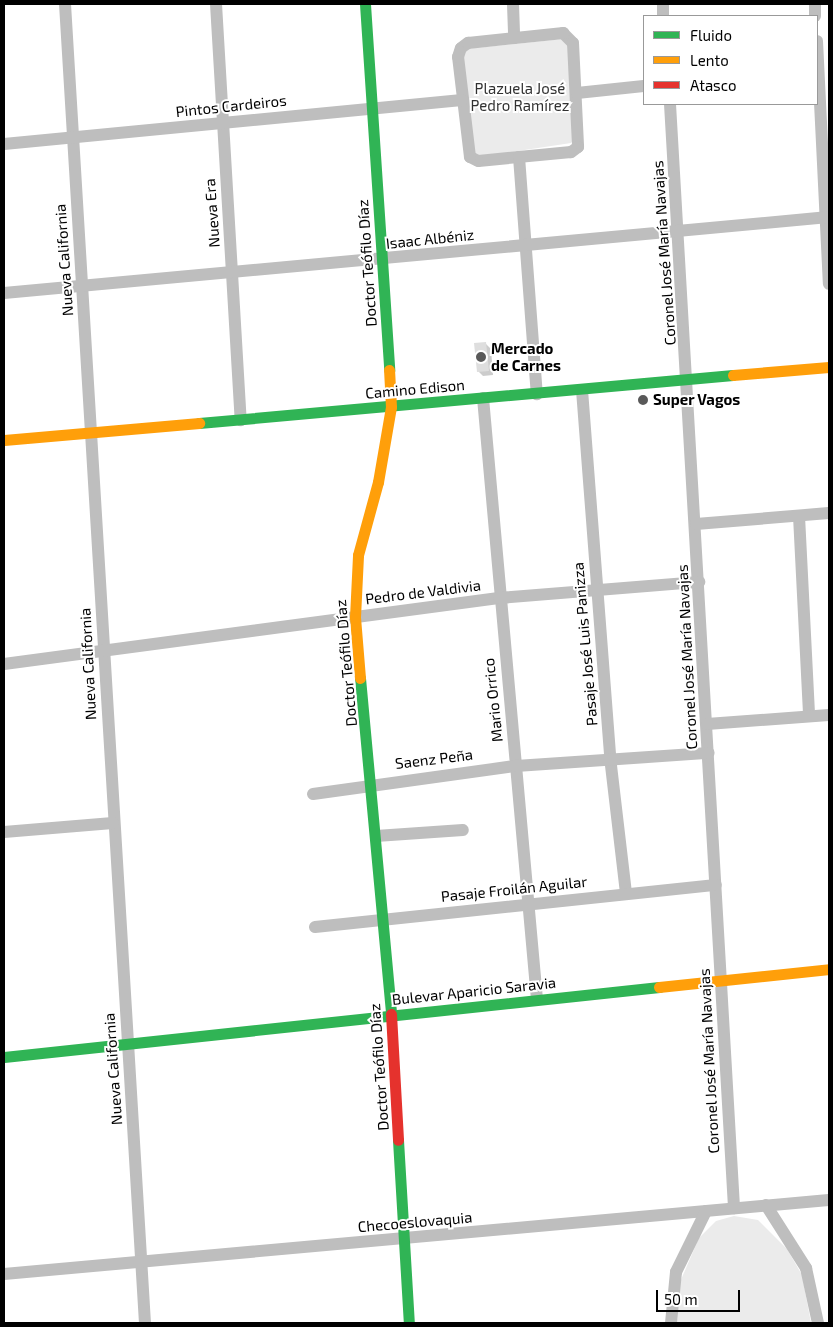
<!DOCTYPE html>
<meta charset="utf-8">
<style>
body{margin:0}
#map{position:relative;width:833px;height:1327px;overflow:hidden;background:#fff;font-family:"Exo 2",sans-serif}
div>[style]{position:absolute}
.green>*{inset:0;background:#ebebeb}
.shadow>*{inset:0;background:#0003}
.building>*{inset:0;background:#dedede}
.street>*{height:12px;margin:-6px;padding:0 6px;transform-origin:6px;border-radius:6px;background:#bebebe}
.fast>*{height:11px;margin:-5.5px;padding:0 5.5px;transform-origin:5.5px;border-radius:5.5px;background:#30b455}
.slow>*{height:11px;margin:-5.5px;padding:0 5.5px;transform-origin:5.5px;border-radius:5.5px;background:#ff9f0a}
.jam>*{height:11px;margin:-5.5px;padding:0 5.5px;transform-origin:5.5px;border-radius:5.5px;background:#e5322d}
.dots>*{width:14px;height:14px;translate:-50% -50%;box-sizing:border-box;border:2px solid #fff;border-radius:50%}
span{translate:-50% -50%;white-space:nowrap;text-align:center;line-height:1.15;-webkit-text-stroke:4px #fff;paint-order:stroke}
.park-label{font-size:15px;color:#313131}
.street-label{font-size:15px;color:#000}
.poi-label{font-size:15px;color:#000;font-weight:700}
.left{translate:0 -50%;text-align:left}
.frame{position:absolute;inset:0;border:5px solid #000;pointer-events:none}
.legend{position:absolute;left:643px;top:15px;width:175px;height:90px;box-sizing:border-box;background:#fff;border:1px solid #999;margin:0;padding:6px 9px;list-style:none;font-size:15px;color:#000}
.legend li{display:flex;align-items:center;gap:10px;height:25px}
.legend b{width:25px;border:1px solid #999}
.scale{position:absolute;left:656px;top:1290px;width:84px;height:22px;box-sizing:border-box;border:2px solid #000;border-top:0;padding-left:6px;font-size:15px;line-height:18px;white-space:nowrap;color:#000;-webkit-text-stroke:4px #fff;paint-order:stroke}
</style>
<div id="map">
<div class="green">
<div style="clip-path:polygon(563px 39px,569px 44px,576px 135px,571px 143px,479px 157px,473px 152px,463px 58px,466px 49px)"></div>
<div style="clip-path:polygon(734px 1216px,758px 1220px,787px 1249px,802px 1275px,811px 1323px,677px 1323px,680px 1282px,699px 1238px,716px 1221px)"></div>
</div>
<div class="shadow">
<div style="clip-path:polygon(486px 344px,491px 349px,493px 375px,483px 376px,478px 371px)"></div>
</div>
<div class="building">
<div style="clip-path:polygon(486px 342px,489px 371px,477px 372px,474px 343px)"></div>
</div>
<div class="street">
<div style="left:65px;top:4px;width:1321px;rotate:86.53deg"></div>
<div style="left:216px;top:4px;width:417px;rotate:86.6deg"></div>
<div style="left:513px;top:4px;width:34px;rotate:88deg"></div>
<div style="left:663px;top:4px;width:12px;rotate:90deg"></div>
<div style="left:815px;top:4px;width:12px;rotate:90deg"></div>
<div style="left:563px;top:33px;width:14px;rotate:45deg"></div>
<div style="left:573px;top:43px;width:104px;rotate:87.2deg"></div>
<div style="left:578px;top:147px;width:9px;rotate:144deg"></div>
<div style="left:571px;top:152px;width:93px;rotate:174.5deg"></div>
<div style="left:478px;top:161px;width:9px;rotate:-153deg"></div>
<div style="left:470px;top:157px;width:101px;rotate:-96.8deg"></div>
<div style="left:458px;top:57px;width:9px;rotate:-72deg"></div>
<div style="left:461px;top:48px;width:9px;rotate:-36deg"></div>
<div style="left:468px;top:43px;width:96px;rotate:-6deg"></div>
<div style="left:817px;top:41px;width:243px;rotate:87.2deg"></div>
<div style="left:577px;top:93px;width:67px;rotate:-6deg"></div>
<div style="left:670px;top:104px;width:1106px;rotate:86.68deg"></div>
<div style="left:4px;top:144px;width:460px;rotate:-5.5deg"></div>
<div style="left:519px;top:157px;width:238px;rotate:85.7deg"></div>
<div style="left:4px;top:293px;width:828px;rotate:-5.26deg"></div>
<div style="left:582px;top:390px;width:368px;rotate:85.6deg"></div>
<div style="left:610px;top:757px;width:138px;rotate:83.3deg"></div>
<div style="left:483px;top:398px;width:603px;rotate:84.87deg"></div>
<div style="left:799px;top:516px;width:200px;rotate:87.1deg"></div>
<div style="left:696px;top:524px;width:133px;rotate:-4.7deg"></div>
<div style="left:4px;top:664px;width:499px;rotate:-7.6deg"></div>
<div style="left:499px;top:598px;width:201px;rotate:-4.6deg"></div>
<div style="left:707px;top:724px;width:122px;rotate:-4.2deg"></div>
<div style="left:313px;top:794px;width:205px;rotate:-7.9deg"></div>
<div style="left:516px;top:766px;width:193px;rotate:-3.9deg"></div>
<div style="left:4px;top:832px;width:109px;rotate:-4.7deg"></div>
<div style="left:376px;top:836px;width:87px;rotate:-3.9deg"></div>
<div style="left:315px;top:927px;width:403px;rotate:-6deg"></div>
<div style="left:766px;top:1205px;width:75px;rotate:57.6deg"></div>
<div style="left:806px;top:1268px;width:56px;rotate:77.7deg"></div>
<div style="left:4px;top:1274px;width:828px;rotate:-5.13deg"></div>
<div style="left:671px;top:1323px;width:51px;rotate:-84.4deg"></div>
<div style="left:676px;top:1272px;width:68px;rotate:-63.8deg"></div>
</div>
<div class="fast">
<div style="left:365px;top:4px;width:367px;rotate:86.2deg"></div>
<div style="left:199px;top:423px;width:536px;rotate:-5.14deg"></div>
<div style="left:360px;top:678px;width:337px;rotate:84.7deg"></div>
<div style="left:4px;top:1057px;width:659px;rotate:-6.1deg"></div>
<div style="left:398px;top:1140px;width:183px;rotate:86.6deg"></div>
</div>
<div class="slow">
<div style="left:733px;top:375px;width:96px;rotate:-4.8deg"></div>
<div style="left:4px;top:440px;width:196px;rotate:-5deg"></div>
<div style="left:360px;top:678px;width:61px;rotate:-94.7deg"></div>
<div style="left:355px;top:617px;width:62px;rotate:-87.2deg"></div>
<div style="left:358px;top:555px;width:76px;rotate:-74.7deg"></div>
<div style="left:378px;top:482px;width:76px;rotate:-80.2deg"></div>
<div style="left:391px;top:407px;width:37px;rotate:-93deg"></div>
<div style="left:659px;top:987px;width:171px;rotate:-6deg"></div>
</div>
<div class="jam">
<div style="left:391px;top:1014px;width:126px;rotate:86.8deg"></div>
</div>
<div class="dots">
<div style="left:481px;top:357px;background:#595959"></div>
<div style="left:643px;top:400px;background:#595959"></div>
</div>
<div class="park-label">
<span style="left:520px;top:97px">Plazuela José<br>Pedro Ramírez</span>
</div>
<div class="street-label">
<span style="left:231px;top:106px;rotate:-6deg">Pintos Cardeiros</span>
<span style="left:212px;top:213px;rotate:-94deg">Nueva Era</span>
<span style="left:430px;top:239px;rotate:-6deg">Isaac Albéniz</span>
<span style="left:664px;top:253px;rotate:-94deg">Coronel José María Navajas</span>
<span style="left:64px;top:260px;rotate:-94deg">Nueva California</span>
<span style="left:367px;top:263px;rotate:-94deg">Doctor Teófilo Díaz</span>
<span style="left:415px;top:389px;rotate:-5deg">Camino Edison</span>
<span style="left:423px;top:592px;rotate:-7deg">Pedro de Valdivia</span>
<span style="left:585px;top:644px;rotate:-95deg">Pasaje José Luis Panizza</span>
<span style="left:687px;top:657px;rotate:-93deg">Coronel José María Navajas</span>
<span style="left:346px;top:663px;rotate:-95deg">Doctor Teófilo Díaz</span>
<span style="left:88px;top:664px;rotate:-93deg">Nueva California</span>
<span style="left:493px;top:700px;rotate:-96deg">Mario Orrico</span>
<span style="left:434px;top:759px;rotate:-7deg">Saenz Peña</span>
<span style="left:514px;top:889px;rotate:-6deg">Pasaje Froilán Aguilar</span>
<span style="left:474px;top:991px;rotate:-6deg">Bulevar Aparicio Saravia</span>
<span style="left:709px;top:1061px;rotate:-93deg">Coronel José María Navajas</span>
<span style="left:379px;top:1067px;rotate:-94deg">Doctor Teófilo Díaz</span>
<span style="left:113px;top:1069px;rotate:-94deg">Nueva California</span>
<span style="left:415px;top:1222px;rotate:-5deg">Checoeslovaquia</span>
</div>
<div class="poi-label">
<span class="left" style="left:491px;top:357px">Mercado<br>de Carnes</span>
<span class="left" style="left:653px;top:400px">Super Vagos</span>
</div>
<div class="frame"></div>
<ul class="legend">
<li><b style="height:6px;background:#30b455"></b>Fluido</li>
<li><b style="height:6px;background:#ff9f0a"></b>Lento</li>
<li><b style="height:6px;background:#e5322d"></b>Atasco</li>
</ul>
<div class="scale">50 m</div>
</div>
